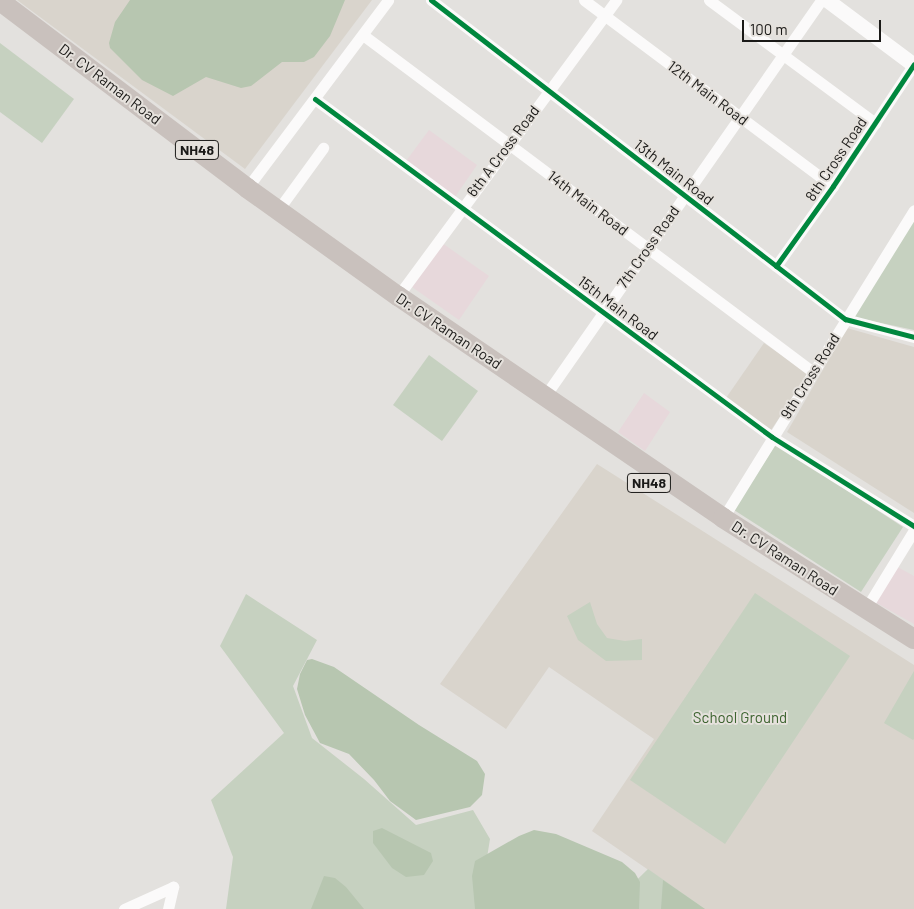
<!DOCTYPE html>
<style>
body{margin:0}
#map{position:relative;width:914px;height:909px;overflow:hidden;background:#e3e1de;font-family:Barlow,sans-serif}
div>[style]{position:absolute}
.commercial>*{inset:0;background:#e7d8db}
.built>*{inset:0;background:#d9d4cc}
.green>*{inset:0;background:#c6d1c0}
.forest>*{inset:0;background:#b7c6b0}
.street>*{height:11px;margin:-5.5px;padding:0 5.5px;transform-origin:5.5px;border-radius:5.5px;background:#fbfafa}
.secondary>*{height:15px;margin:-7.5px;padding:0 7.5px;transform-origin:7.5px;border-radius:7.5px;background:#fbfafa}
.highway>*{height:20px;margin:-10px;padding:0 10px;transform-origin:10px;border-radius:10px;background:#c9c1bd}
.cycleway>*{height:5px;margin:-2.5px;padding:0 2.5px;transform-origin:2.5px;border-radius:2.5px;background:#00873e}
span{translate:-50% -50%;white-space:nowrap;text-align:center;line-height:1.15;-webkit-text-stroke:4px #e5e1dc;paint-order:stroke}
.shield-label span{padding:1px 4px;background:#e5e1dc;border:1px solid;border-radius:4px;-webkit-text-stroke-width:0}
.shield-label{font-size:14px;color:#1b1a18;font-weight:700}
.street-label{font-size:15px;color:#1b1a18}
.park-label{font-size:15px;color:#3c632f}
.scale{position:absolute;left:742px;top:20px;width:139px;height:22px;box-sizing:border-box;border:2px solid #1b1a18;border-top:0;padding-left:6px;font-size:15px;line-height:18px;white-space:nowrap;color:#1b1a18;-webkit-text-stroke:4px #e5e1dc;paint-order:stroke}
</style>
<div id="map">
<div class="commercial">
<div style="clip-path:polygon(429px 130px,477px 165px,455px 197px,406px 161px)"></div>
<div style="clip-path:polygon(442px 243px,489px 276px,459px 320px,412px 287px)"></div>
<div style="clip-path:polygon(644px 393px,670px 412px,645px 451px,618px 432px)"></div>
<div style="clip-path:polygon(894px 565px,914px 576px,914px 624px,873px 601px)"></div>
</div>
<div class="built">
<div style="clip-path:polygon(17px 0,372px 0,245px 169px)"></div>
<div style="clip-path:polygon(847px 328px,914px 347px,914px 513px,787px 432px)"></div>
<div style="clip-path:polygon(764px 343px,809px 374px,771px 430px,726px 398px)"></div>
<div style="clip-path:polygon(597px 464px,914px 665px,914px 909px,705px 909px,592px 831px,654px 739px,549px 667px,506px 729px,440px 684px)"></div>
</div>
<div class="green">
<div style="clip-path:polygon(0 43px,74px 99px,42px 143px,0 112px)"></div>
<div style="clip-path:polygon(914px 219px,914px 330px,853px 317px)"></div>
<div style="clip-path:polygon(429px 355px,478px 391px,442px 441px,393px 405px)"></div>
<div style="clip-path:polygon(776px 444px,903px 527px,861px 592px,734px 510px)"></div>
<div style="clip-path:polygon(755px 593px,850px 656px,725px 844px,630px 780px)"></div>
<div style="clip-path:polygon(246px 594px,317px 640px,293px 686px,312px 738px,364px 779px,416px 825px,473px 810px,490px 839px,480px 901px,499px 909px,226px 909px,233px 857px,211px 800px,284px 733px,220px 646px)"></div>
<div style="clip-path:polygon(590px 602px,597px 624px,607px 638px,625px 641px,642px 639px,642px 660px,606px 661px,578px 640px,567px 616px)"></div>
<div style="clip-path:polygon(914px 671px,914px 739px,913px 740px,884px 723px)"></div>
<div style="clip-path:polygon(648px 869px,705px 909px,607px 909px)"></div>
</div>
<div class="forest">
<div style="clip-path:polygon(130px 0,345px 0,330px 36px,314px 57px,304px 62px,282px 62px,251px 86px,241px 88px,206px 77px,173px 96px,142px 80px,110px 48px,109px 43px,115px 22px)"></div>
<div style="clip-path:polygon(312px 659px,334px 667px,419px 725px,477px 761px,485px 774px,482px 795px,470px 807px,416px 820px,390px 801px,374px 780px,349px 754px,320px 743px,305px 715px,297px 689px,300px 674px,307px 660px)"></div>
<div style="clip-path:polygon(382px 828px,431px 853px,433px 861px,424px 875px,406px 877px,392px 868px,373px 843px,373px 831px)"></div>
<div style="clip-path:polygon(534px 830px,556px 834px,622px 862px,635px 873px,640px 882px,639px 909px,475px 909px,472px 876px,475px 861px,519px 836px)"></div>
<div style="clip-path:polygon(324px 876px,335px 878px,346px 887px,364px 909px,311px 909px)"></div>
<div style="clip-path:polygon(663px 880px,705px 909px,661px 909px)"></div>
</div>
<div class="street">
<div style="left:431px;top:0;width:523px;rotate:37.62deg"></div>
<div style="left:845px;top:319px;width:71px;rotate:14.6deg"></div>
<div style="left:584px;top:0;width:311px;rotate:36.8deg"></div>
<div style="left:709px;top:0;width:207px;rotate:36.5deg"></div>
<div style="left:363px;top:35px;width:562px;rotate:36.83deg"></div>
<div style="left:315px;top:99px;width:568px;rotate:36.49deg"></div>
<div style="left:772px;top:437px;width:168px;rotate:32.1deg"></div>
<div style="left:247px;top:188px;width:235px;rotate:-53.1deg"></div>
<div style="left:278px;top:210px;width:77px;rotate:-54deg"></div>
<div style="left:776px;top:266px;width:98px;rotate:-54.5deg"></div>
<div style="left:833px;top:186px;width:146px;rotate:-56.4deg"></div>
<div style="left:398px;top:296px;width:368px;rotate:-53.6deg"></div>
<div style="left:545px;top:396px;width:483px;rotate:-55.1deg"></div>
<div style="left:723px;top:518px;width:362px;rotate:-58.2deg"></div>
<div style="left:865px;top:610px;width:94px;rotate:-58.5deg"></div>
<div style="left:124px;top:909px;width:54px;rotate:-24.2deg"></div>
<div style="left:168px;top:909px;width:23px;rotate:-77deg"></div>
</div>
<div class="secondary">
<div style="left:827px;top:0;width:109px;rotate:36.8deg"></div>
</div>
<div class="highway">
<div style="left:0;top:1px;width:310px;rotate:37.1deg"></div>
<div style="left:247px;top:188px;width:186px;rotate:35.6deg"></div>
<div style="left:398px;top:296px;width:394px;rotate:34.3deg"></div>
<div style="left:723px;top:518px;width:226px;rotate:32.4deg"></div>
</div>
<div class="cycleway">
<div style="left:431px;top:0;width:523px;rotate:37.62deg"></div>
<div style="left:845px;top:319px;width:71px;rotate:14.6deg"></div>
<div style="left:315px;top:99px;width:568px;rotate:36.49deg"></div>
<div style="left:772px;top:437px;width:168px;rotate:32.1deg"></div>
<div style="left:776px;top:266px;width:98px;rotate:-54.5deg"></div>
<div style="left:833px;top:186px;width:146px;rotate:-56.4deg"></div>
</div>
<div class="shield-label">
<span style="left:197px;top:150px">NH48</span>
<span style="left:649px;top:483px">NH48</span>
</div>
<div class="street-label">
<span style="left:110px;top:84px;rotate:37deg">Dr. CV Raman Road</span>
<span style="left:708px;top:93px;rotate:37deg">12th Main Road</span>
<span style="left:503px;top:151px;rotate:-53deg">6th A Cross Road</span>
<span style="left:836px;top:159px;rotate:-56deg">8th Cross Road</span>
<span style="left:674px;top:172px;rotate:38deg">13th Main Road</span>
<span style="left:588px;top:203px;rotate:37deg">14th Main Road</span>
<span style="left:648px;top:247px;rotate:-55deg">7th Cross Road</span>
<span style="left:618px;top:308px;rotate:37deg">15th Main Road</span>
<span style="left:449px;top:331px;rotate:34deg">Dr. CV Raman Road</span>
<span style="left:810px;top:376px;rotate:-58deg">9th Cross Road</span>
<span style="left:785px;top:558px;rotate:33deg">Dr. CV Raman Road</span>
</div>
<div class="park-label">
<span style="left:740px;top:718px">School Ground</span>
</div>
<div class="scale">100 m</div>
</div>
